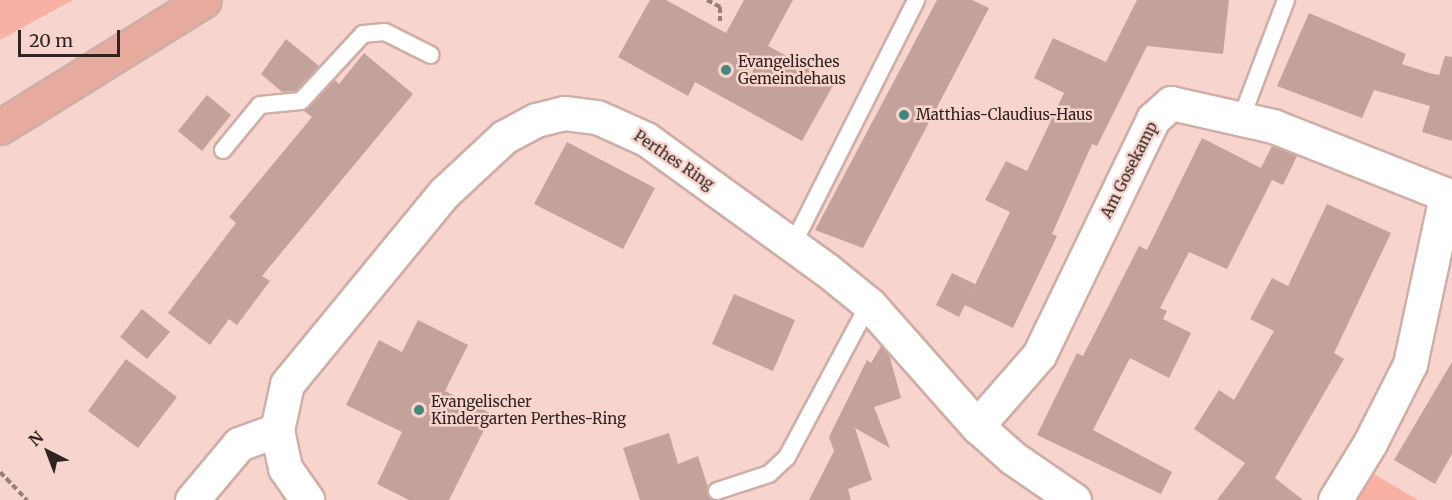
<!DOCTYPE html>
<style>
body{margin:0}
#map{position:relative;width:1452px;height:500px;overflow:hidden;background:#f7d5ce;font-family:Merriweather,serif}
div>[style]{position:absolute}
.green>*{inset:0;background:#f8b1a3}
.building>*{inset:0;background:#c3a29c}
.path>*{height:4px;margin-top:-2px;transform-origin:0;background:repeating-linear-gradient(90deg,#967e79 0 6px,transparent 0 9px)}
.roads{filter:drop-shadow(2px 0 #ceaea7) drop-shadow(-2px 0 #ceaea7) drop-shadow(0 2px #ceaea7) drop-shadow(0 -2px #ceaea7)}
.lane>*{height:16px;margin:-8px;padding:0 8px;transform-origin:8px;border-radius:8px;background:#fff}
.street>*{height:33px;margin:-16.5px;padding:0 16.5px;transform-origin:16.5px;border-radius:16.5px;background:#fff}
.primary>*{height:33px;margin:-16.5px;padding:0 16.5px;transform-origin:16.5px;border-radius:16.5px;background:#e6aa9e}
.dots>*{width:16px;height:16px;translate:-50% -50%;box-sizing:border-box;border:3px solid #f7d5ce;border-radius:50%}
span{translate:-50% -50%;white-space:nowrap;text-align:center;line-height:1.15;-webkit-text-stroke:5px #f7d5ce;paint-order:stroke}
.poi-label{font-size:15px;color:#302321}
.left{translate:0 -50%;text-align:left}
.street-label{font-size:15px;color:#302321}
.north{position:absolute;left:18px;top:422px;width:60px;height:60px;-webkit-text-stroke:4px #f7d5ce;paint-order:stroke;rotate:318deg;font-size:16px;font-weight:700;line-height:24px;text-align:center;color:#302321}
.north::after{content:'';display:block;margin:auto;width:21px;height:27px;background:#302321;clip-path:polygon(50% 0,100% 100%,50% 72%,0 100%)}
.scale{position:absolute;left:18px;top:30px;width:102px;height:27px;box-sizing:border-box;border:3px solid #302321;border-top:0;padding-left:8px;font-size:18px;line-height:21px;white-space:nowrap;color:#302321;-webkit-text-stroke:4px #f7d5ce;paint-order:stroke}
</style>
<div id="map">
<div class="green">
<div style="clip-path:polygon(0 0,73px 0,0 40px)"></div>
<div style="clip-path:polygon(1369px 471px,1418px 500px,1353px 500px)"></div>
</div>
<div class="building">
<div style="clip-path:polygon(650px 0,666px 0,726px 33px,744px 0,793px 0,768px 46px,835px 82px,802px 141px,695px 82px,688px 96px,618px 57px)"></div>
<div style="clip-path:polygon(937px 0,972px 0,989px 8px,863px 248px,815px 230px)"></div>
<div style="clip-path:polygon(1137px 0,1229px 0,1223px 54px,1147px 46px,1097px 146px,1092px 144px,1052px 234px,1057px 236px,1013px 328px,965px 305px,959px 317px,936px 305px,952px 273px,975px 284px,971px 293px,1010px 212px,985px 200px,1006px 161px,1027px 171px,1064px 93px,1034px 78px,1053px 38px,1106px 62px)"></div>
<div style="clip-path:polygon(1309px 13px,1406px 54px,1402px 64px,1429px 73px,1439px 75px,1445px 56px,1452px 57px,1452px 141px,1422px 132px,1430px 106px,1374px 90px,1362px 118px,1277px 86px)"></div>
<div style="clip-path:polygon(286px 39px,319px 66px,296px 91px,282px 92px,261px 74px)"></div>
<div style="clip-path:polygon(364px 53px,413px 94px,262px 276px,270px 281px,237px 325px,229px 319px,210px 345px,168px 313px,236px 223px,229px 217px,312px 117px,304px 111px,335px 80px,339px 84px)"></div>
<div style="clip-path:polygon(207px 95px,231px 115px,202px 151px,178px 131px)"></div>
<div style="clip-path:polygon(1202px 138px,1261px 168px,1272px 146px,1297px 156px,1283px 185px,1272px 180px,1227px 269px,1189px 252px,1160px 308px,1167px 311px,1163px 319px,1191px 333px,1169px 378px,1130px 358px,1093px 430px,1172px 472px,1161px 494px,1037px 435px,1077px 353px,1083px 356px,1139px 246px,1147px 250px)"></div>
<div style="clip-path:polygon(567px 142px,655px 188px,623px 249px,534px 204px)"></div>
<div style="clip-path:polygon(1327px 204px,1391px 233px,1334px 353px,1344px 359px,1275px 478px,1303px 500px,1217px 500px,1245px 463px,1194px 429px,1219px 390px,1234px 400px,1274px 331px,1250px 319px,1272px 278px,1288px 286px)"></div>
<div style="clip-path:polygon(734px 294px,795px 320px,773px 371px,712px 344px)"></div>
<div style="clip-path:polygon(142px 309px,170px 332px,147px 359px,120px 337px)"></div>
<div style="clip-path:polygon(418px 320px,468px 345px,445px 391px,492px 414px,449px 500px,409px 500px,377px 484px,402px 432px,346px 405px,379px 340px,402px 352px)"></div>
<div style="clip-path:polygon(881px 346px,889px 354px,901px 398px,874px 407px,890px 448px,855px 428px,872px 480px,848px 489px,851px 500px,809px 500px,834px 451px,829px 437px,867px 360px,871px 363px)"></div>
<div style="clip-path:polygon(126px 359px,177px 397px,138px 448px,88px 411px)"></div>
<div style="clip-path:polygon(1452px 362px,1452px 454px,1435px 484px,1394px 460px)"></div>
<div style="clip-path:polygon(669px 433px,678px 464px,698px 456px,712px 500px,640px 500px,623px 448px)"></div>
</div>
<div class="path">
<div style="left:707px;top:0;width:15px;rotate:28deg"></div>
<div style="left:720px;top:7px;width:14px;rotate:90deg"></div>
<div style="left:0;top:472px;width:39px;rotate:46deg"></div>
</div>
<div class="roads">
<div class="lane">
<div style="left:1242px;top:116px;width:124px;rotate:-69.2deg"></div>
<div style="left:223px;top:150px;width:58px;rotate:-50.6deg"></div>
<div style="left:260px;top:105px;width:41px;rotate:-5.6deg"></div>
<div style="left:301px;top:101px;width:91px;rotate:-47.2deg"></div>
<div style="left:363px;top:34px;width:22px;rotate:-5deg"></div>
<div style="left:385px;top:32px;width:51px;rotate:26.6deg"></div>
<div style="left:793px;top:244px;width:273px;rotate:-63.2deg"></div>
<div style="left:717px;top:491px;width:55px;rotate:-18.1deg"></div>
<div style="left:769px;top:474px;width:25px;rotate:-43deg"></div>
<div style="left:787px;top:457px;width:174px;rotate:-61.8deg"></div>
</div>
<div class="street">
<div style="left:977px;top:426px;width:94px;rotate:-48.9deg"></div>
<div style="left:1039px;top:355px;width:262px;rotate:-64.2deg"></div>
<div style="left:1153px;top:119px;width:24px;rotate:-42deg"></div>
<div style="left:1171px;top:103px;width:105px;rotate:12.7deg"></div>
<div style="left:1273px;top:126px;width:193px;rotate:21.6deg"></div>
<div style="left:277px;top:430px;width:47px;rotate:-77.7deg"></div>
<div style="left:287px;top:384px;width:247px;rotate:-50.6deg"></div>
<div style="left:444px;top:193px;width:82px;rotate:-43deg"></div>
<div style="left:504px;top:137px;width:36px;rotate:-28deg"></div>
<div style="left:536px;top:120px;width:29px;rotate:-14deg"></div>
<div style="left:564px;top:113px;width:33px;rotate:7deg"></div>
<div style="left:597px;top:117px;width:54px;rotate:24.2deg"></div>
<div style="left:646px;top:139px;width:223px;rotate:35.9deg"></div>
<div style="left:827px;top:270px;width:54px;rotate:39deg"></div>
<div style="left:869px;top:304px;width:163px;rotate:48.5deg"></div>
<div style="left:977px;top:426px;width:48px;rotate:41.6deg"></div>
<div style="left:1013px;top:458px;width:74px;rotate:34.5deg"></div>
<div style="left:192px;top:500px;width:73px;rotate:-50deg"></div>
<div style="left:239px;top:444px;width:40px;rotate:-20.2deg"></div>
<div style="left:277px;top:430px;width:39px;rotate:78deg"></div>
<div style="left:285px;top:468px;width:39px;rotate:55deg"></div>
<div style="left:1335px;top:500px;width:67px;rotate:-58.4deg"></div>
<div style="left:1370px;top:443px;width:89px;rotate:-63.1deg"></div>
<div style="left:1410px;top:364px;width:172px;rotate:-77.9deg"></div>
</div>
<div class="primary">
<div style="left:0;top:127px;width:240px;rotate:-31.9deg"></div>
</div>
</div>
<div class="dots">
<div style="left:726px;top:70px;background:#44887d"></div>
<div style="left:904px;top:115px;background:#44887d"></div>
<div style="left:419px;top:410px;background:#44887d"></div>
</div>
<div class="poi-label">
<span class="left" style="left:738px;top:70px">Evangelisches<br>Gemeindehaus</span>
<span class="left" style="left:916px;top:115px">Matthias-Claudius-Haus</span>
<span class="left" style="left:431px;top:410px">Evangelischer<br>Kindergarten Perthes-Ring</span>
</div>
<div class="street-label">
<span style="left:674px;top:160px;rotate:34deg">Perthes Ring</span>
<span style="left:1129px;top:170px;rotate:-63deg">Am Gosekamp</span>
</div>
<div class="north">N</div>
<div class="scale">20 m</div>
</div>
